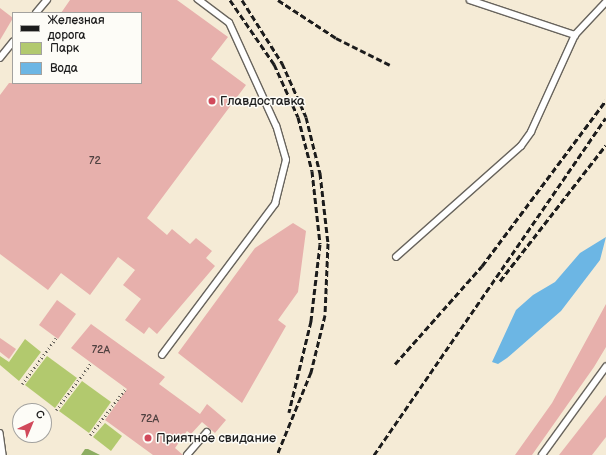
<!DOCTYPE html>
<meta charset="utf-8">
<style>
body{margin:0}
#map{position:relative;width:606px;height:455px;overflow:hidden;background:#f5ebd6;font-family:"Balsamiq Sans",sans-serif}
div>[style]{position:absolute}
.green>*{inset:0;background:#b2c96e}
.forest>*{inset:0;background:#8dad61}
.water>*{inset:0;background:#6cb6e4}
.building>*{inset:0;background:#e7b0ac}
.path>*{height:2.5px;margin-top:-1.25px;transform-origin:0;background:repeating-linear-gradient(90deg,#68645d 0 1px,transparent 0 4px)}
.roads{filter:drop-shadow(1px 0 #68645d) drop-shadow(-1px 0 #68645d) drop-shadow(0 1px #68645d) drop-shadow(0 -1px #68645d)}
.lane>*{height:5.5px;margin:-2.75px;padding:0 2.75px;transform-origin:2.75px;border-radius:2.75px;background:#fff}
.rail>*{height:3px;margin-top:-1.5px;transform-origin:0;background:repeating-linear-gradient(90deg,#1c1c1c 0 6px,transparent 0 9px)}
.dots>*{width:11px;height:11px;translate:-50% -50%;box-sizing:border-box;border:2px solid #fdfcf7;border-radius:50%}
span{translate:-50% -50%;white-space:nowrap;text-align:center;line-height:1.15;-webkit-text-stroke:3px #fdfcf7;paint-order:stroke}
.number-label{font-size:11px;color:#4f4140}
.number-label span{-webkit-text-stroke-width:0}
.poi-label{font-size:13px;color:#1c1c1c}
.left{translate:0 -50%;text-align:left}
.legend{position:absolute;left:12px;top:12px;width:130px;height:72px;box-sizing:border-box;background:#fdfcf7;border:1px solid #a3a29f;margin:0;padding:5px 7px;list-style:none;font-size:12px;color:#1c1c1c}
.legend li{display:flex;align-items:center;gap:8px;height:20px}
.legend b{width:20px;border:1px solid #a3a29f}
.north{position:absolute;left:12px;top:403px;width:40px;height:40px;box-sizing:border-box;background:#fdfcf7;border:1px solid #a3a29f;border-radius:50%;rotate:44deg;font-size:11px;font-weight:700;line-height:16px;text-align:center;color:#1c1c1c}
.north::after{content:'';display:block;margin:auto;width:14px;height:18px;background:#d1495b;clip-path:polygon(50% 0,100% 100%,50% 72%,0 100%)}
</style>
<div id="map">
<div class="green">
<div style="clip-path:polygon(25px 339px,41px 352px,19px 381px,0 365px,0 356px,9px 362px)"></div>
<div style="clip-path:polygon(47px 356px,77px 378px,55px 408px,25px 385px)"></div>
<div style="clip-path:polygon(82px 381px,111px 402px,89px 433px,59px 411px)"></div>
<div style="clip-path:polygon(105px 423px,122px 436px,111px 451px,93px 437px)"></div>
</div>
<div class="forest">
<div style="clip-path:polygon(85px 449px,88px 449px,100px 455px,81px 455px)"></div>
</div>
<div class="water">
<div style="clip-path:polygon(606px 237px,600px 260px,561px 311px,507px 358px,498px 364px,492px 362px,516px 310px,533px 295px,555px 282px,580px 253px)"></div>
</div>
<div class="building">
<div style="clip-path:polygon(70px 0,177px 0,228px 37px,211px 59px,246px 85px,147px 218px,167px 235px,172px 229px,190px 244px,196px 238px,212px 251px,206px 258px,215px 266px,157px 334px,149px 327px,144px 334px,125px 320px,141px 299px,123px 285px,135px 270px,118px 257px,90px 295px,61px 273px,48px 290px,0 254px,0 95px,9px 83px,141px 83px,141px 13px,61px 13px)"></div>
<div style="clip-path:polygon(0 8px,13px 18px,0 40px)"></div>
<div style="clip-path:polygon(293px 223px,306px 231px,298px 292px,278px 320px,286px 326px,242px 403px,178px 353px,255px 248px)"></div>
<div style="clip-path:polygon(57px 300px,76px 314px,58px 339px,39px 325px)"></div>
<div style="clip-path:polygon(606px 304px,606px 347px,594px 367px,532px 455px,515px 455px,552px 403px)"></div>
<div style="clip-path:polygon(91px 324px,165px 377px,159px 384px,200px 414px,207px 404px,226px 420px,215px 433px,202px 422px,191px 434px,187px 431px,175px 448px,183px 455px,153px 455px,105px 420px,127px 389px,71px 348px)"></div>
<div style="clip-path:polygon(0 338px,16px 349px,9px 359px,0 352px)"></div>
<div style="clip-path:polygon(606px 395px,606px 437px,592px 455px,559px 455px)"></div>
</div>
<div class="path">
<div style="left:22px;top:384px;width:57px;rotate:-53.5deg"></div>
<div style="left:56px;top:410px;width:59px;rotate:-53.3deg"></div>
<div style="left:90px;top:435px;width:59px;rotate:-52.5deg"></div>
</div>
<div class="roads">
<div class="lane">
<div style="left:470px;top:0;width:111px;rotate:18.4deg"></div>
<div style="left:36px;top:13px;width:17px;rotate:-50deg"></div>
<div style="left:0;top:58px;width:21px;rotate:-51deg"></div>
<div style="left:396px;top:257px;width:167px;rotate:-41.6deg"></div>
<div style="left:521px;top:146px;width:17px;rotate:-54deg"></div>
<div style="left:531px;top:132px;width:107px;rotate:-65.6deg"></div>
<div style="left:575px;top:35px;width:45px;rotate:-46.8deg"></div>
<div style="left:162px;top:355px;width:189px;rotate:-53.2deg"></div>
<div style="left:275px;top:204px;width:45px;rotate:-76deg"></div>
<div style="left:286px;top:160px;width:35px;rotate:-106deg"></div>
<div style="left:276px;top:126px;width:113px;rotate:-114.5deg"></div>
<div style="left:229px;top:23px;width:39px;rotate:-143deg"></div>
<div style="left:0;top:433px;width:22px;rotate:82deg"></div>
<div style="left:187px;top:455px;width:30px;rotate:-49deg"></div>
<div style="left:542px;top:455px;width:109px;rotate:-54deg"></div>
</div>
</div>
<div class="rail">
<div style="left:230px;top:0;width:78px;rotate:55.5deg"></div>
<div style="left:274px;top:64px;width:58px;rotate:65.6deg"></div>
<div style="left:298px;top:117px;width:56px;rotate:75.5deg"></div>
<div style="left:312px;top:171px;width:73px;rotate:83.7deg"></div>
<div style="left:320px;top:244px;width:78px;rotate:96.7deg"></div>
<div style="left:311px;top:321px;width:94px;rotate:103.6deg"></div>
<div style="left:242px;top:0;width:75px;rotate:57.6deg"></div>
<div style="left:282px;top:63px;width:59px;rotate:66deg"></div>
<div style="left:306px;top:117px;width:58px;rotate:76deg"></div>
<div style="left:320px;top:173px;width:70px;rotate:83.5deg"></div>
<div style="left:328px;top:243px;width:72px;rotate:92.4deg"></div>
<div style="left:325px;top:315px;width:59px;rotate:103.8deg"></div>
<div style="left:311px;top:372px;width:90px;rotate:112.3deg"></div>
<div style="left:278px;top:0;width:69px;rotate:33.2deg"></div>
<div style="left:336px;top:38px;width:63px;rotate:26.6deg"></div>
<div style="left:500px;top:281px;width:172px;rotate:-52.1deg"></div>
<div style="left:395px;top:364px;width:131px;rotate:-48.4deg"></div>
<div style="left:482px;top:266px;width:207px;rotate:-53.2deg"></div>
<div style="left:374px;top:455px;width:409px;rotate:-55.5deg"></div>
</div>
<div class="dots">
<div style="left:212px;top:101px;background:#d1495b"></div>
<div style="left:148px;top:438px;background:#d1495b"></div>
</div>
<div class="number-label">
<span style="left:95px;top:161px">72</span>
<span style="left:101px;top:350px">72А</span>
<span style="left:150px;top:419px">72А</span>
</div>
<div class="poi-label">
<span class="left" style="left:220px;top:101px">Главдоставка</span>
<span class="left" style="left:156px;top:438px">Приятное свидание</span>
</div>
<ul class="legend">
<li><b style="height:5px;background:#1c1c1c"></b>Железная дорога</li>
<li><b style="height:11px;background:#b2c96e"></b>Парк</li>
<li><b style="height:11px;background:#6cb6e4"></b>Вода</li>
</ul>
<div class="north">С</div>
</div>
